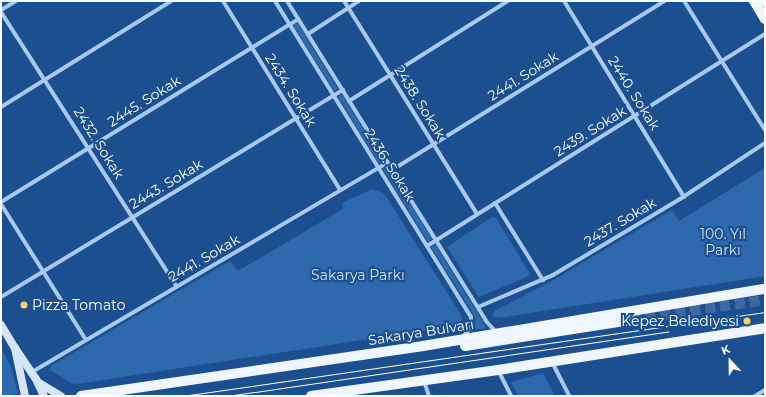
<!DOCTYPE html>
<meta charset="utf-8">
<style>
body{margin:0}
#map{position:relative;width:766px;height:397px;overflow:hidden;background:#1b4f8f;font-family:Montserrat,sans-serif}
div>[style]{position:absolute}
.green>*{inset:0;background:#2e69ad}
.primary-tunnel>*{height:10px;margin-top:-5px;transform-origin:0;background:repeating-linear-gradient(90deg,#3d69a0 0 10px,transparent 0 15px)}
.street>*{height:4px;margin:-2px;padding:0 2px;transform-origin:2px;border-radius:2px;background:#a9c9ee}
.secondary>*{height:8px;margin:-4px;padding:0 4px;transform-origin:4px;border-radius:4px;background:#d6e6fa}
.primary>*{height:10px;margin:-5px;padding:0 5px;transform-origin:5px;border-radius:5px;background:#f0f6ff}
.tram>*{height:1px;margin:-0.5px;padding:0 0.5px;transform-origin:0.5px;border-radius:0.5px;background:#fff}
.dots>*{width:11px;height:11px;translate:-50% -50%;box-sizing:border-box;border:2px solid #1b4f8f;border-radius:50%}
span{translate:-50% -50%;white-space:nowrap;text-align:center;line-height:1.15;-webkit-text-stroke:4px #1b4f8f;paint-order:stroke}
.street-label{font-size:14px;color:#fff}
.park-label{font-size:14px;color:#cfe3fa}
.poi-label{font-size:14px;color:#fff}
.left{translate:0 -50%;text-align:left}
.right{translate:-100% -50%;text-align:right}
.frame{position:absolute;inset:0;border:2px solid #fff;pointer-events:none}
.north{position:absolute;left:710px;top:341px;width:40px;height:40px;-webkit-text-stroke:3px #1b4f8f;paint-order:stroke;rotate:338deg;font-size:11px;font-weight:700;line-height:16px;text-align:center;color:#fff}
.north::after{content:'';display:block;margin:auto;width:14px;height:18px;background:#fff;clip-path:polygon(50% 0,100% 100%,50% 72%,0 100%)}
</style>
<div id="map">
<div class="green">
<div style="clip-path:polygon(297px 22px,338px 89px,334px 91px,293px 25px)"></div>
<div style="clip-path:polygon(342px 94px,383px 161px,379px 164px,338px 97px)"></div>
<div style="clip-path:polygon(387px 166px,432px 239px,428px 242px,383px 169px)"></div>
<div style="clip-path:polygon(765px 168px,765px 276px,499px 318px,492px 316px,494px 311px,550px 282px,672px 210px,679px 221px)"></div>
<div style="clip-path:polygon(372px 189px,383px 193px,387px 198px,460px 313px,462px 319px,459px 325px,77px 384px,71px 383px,50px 370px,51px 366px,230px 261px,238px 271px,343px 209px,342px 203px)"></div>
<div style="clip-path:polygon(492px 217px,496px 218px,530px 274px,527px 277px,479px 297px,447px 247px)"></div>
<div style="clip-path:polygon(435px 244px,486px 327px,485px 329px,475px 329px,475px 317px,431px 247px)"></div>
<div style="clip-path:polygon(1px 347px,11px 367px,18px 394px,1px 396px)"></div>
<div style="clip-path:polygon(543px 373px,555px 396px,518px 396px,511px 382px)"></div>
</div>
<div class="primary-tunnel">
<div style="left:631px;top:320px;width:135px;rotate:-8.5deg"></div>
</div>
<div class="street">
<div style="left:223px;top:1px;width:222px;rotate:58.2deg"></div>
<div style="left:275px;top:1px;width:372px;rotate:58.2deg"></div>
<div style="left:471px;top:317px;width:10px;rotate:90deg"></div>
<div style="left:471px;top:327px;width:13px;rotate:129deg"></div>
<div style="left:287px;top:1px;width:377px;rotate:58.1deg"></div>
<div style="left:486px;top:321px;width:15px;rotate:48deg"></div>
<div style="left:344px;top:1px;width:251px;rotate:58deg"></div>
<div style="left:564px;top:1px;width:230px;rotate:58.5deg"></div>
<div style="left:684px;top:1px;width:152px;rotate:57.9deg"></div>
<div style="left:1px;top:10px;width:17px;rotate:-31deg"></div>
<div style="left:1px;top:12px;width:326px;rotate:57.4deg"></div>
<div style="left:308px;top:34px;width:61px;rotate:-32.9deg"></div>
<div style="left:349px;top:101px;width:188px;rotate:-32.2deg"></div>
<div style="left:1px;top:107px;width:200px;rotate:-31.9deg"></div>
<div style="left:392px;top:170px;width:321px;rotate:-31.8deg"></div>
<div style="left:1px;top:202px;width:349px;rotate:-31.6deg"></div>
<div style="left:495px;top:203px;width:91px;rotate:58.1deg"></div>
<div style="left:1px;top:204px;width:160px;rotate:58deg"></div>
<div style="left:427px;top:246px;width:399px;rotate:-32.1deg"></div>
<div style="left:1px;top:297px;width:400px;rotate:-31.2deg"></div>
<div style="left:478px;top:307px;width:82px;rotate:-23.1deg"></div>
<div style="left:553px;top:275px;width:148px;rotate:-30.9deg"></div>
<div style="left:680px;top:199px;width:102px;rotate:-33.4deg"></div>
<div style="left:552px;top:362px;width:38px;rotate:63deg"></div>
<div style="left:498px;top:370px;width:29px;rotate:63deg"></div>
<div style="left:32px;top:372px;width:413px;rotate:-30.5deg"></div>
<div style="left:424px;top:381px;width:16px;rotate:72deg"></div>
<div style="left:755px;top:396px;width:12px;rotate:-31deg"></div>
</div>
<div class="secondary">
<div style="left:1px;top:325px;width:27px;rotate:59deg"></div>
<div style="left:39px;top:383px;width:26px;rotate:31deg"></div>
<div style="left:25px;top:396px;width:49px;rotate:-101.8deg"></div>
<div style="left:15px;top:348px;width:37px;rotate:56deg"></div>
<div style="left:36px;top:379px;width:19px;rotate:65deg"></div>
</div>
<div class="primary">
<div style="left:754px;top:1px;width:21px;rotate:59deg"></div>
<div style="left:764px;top:1px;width:1px;rotate:45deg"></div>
<div style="left:465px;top:346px;width:168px;rotate:-8.9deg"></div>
<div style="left:81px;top:396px;width:346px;rotate:-8.3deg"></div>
<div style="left:423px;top:346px;width:347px;rotate:-9.5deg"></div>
<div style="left:311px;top:396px;width:189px;rotate:-7.9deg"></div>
<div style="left:498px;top:370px;width:270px;rotate:-8.9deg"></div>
</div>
<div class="tram">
<div style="left:182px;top:396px;width:589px;rotate:-8.2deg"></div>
<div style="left:227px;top:396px;width:446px;rotate:-8.3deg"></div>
</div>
<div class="dots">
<div style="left:24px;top:305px;background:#ffd166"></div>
<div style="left:747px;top:321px;background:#ffd166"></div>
</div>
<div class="street-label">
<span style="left:523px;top:76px;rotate:-32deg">2441. Sokak</span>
<span style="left:291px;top:90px;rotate:58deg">2434. Sokak</span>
<span style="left:634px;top:93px;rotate:58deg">2440. Sokak</span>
<span style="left:144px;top:101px;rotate:-32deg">2445. Sokak</span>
<span style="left:420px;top:102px;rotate:58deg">2438. Sokak</span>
<span style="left:590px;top:131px;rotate:-32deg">2439. Sokak</span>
<span style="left:99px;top:143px;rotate:58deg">2432. Sokak</span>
<span style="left:390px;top:165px;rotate:58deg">2436. Sokak</span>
<span style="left:166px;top:184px;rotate:-31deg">2443. Sokak</span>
<span style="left:620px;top:222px;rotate:-31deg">2437. Sokak</span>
<span style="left:204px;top:258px;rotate:-30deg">2441. Sokak</span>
<span style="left:421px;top:332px;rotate:-9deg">Sakarya Bulvarı</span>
</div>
<div class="park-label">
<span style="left:723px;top:242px">100. Yıl<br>Parkı</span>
<span style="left:358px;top:275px">Sakarya Parkı</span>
</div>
<div class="poi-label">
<span class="left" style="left:32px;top:305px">Pizza Tomato</span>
<span class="right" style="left:739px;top:321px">Kepez Belediyesi</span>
</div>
<div class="frame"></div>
<div class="north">K</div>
</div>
